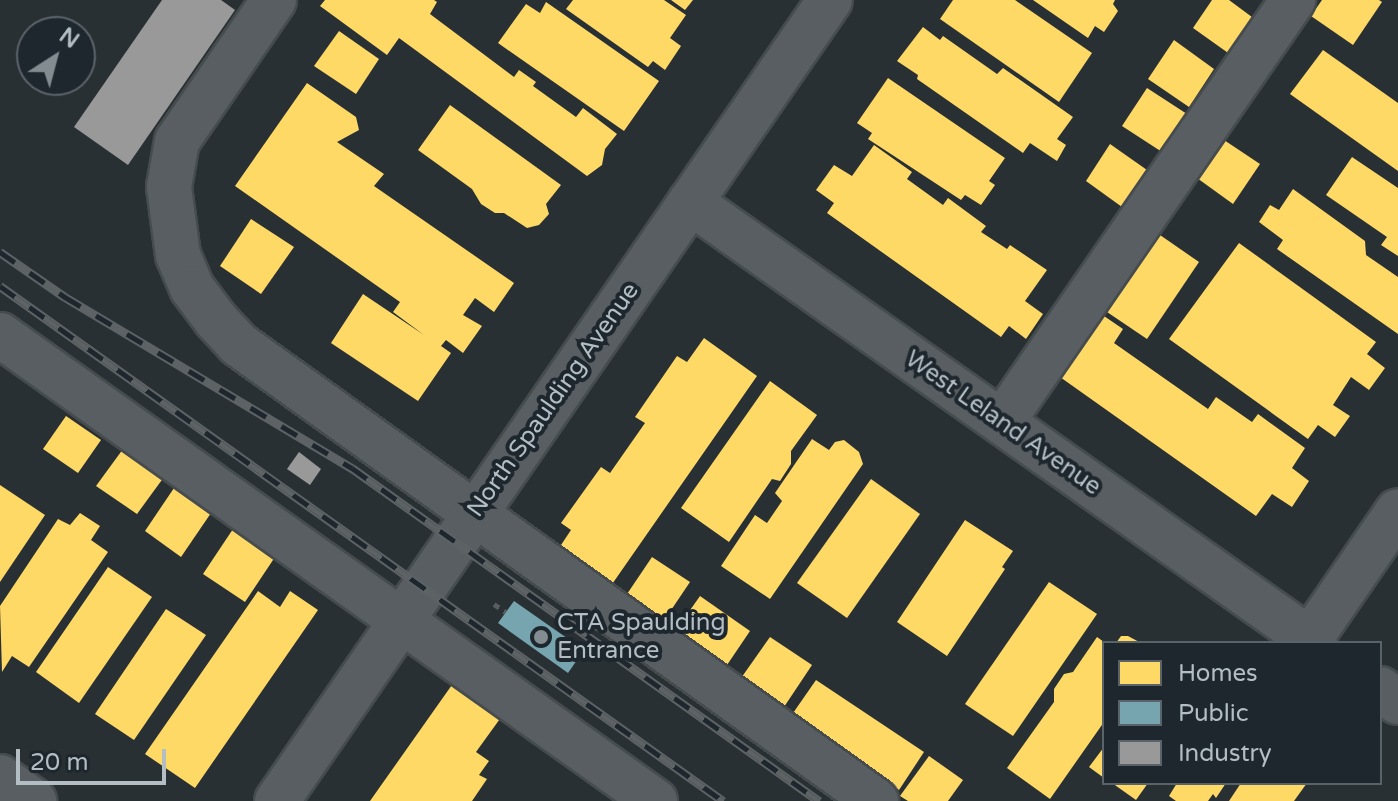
<!DOCTYPE html>
<style>
body{margin:0}
#map{position:relative;width:1398px;height:801px;overflow:hidden;background:#293033;font-family:"Varela Round",sans-serif}
div>[style]{position:absolute}
.homes>*{inset:0;background:#ffd966}
.public>*{inset:0;background:#76a5af}
.industry>*{inset:0;background:#999}
.path>*{height:5px;margin-top:-2.5px;transform-origin:0;background:repeating-linear-gradient(90deg,#585d60 0 6px,transparent 0 12px)}
.roads{filter:drop-shadow(2px 0 #464c4e) drop-shadow(-2px 0 #464c4e) drop-shadow(0 2px #464c4e) drop-shadow(0 -2px #464c4e)}
.minor>*{height:44px;margin:-22px;padding:0 22px;transform-origin:22px;border-radius:22px;background:#585e62}
.rail>*{height:9px;margin-top:-4.5px;transform-origin:0;background:repeating-linear-gradient(90deg,#1d272d 0 18px,#5d6265 0 36px);box-sizing:border-box;border-block:2px solid #5d6265}
.dots>*{width:22px;height:22px;translate:-50% -50%;box-sizing:border-box;border:4px solid #1d272d;border-radius:50%}
span{translate:-50% -50%;white-space:nowrap;text-align:center;line-height:1.15;-webkit-text-stroke:8px #1d272d;paint-order:stroke}
.street-label{font-size:24px;color:#b3bdc4}
.poi-label{font-size:24px;color:#b3bdc4}
.left{translate:0 -50%;text-align:left}
.legend{position:absolute;left:1102px;top:641px;width:280px;height:144px;box-sizing:border-box;background:#1d272d;border:2px solid #596369;margin:0;padding:10px 14px;list-style:none;font-size:24px;color:#b3bdc4}
.legend li{display:flex;align-items:center;gap:16px;height:40px}
.legend b{width:40px;border:2px solid #596369}
.north{position:absolute;left:16px;top:16px;width:80px;height:80px;box-sizing:border-box;background:#1d272d;border:2px solid #596369;border-radius:50%;rotate:36deg;font-size:22px;font-weight:700;line-height:32px;text-align:center;color:#b3bdc4}
.north::after{content:'';display:block;margin:auto;width:28px;height:36px;background:#838c91;clip-path:polygon(50% 0,100% 100%,50% 72%,0 100%)}
.scale{position:absolute;left:16px;top:749px;width:150px;height:36px;box-sizing:border-box;border:4px solid #b3bdc4;border-top:0;padding-left:10px;font-size:24px;line-height:28px;white-space:nowrap;color:#b3bdc4;-webkit-text-stroke:6px #1d272d;paint-order:stroke}
</style>
<div id="map">
<div class="homes">
<div style="clip-path:polygon(325px 0,434px 0,437px 2px,430px 14px,514px 77px,519px 70px,536px 82px,533px 86px,576px 117px,583px 108px,617px 134px,605px 149px,602px 165px,587px 176px,399px 38px,387px 55px,320px 6px)"></div>
<div style="clip-path:polygon(573px 0,664px 0,686px 15px,670px 38px,681px 46px,665px 70px,653px 61px,648px 67px,566px 9px)"></div>
<div style="clip-path:polygon(671px 0,693px 0,685px 10px)"></div>
<div style="clip-path:polygon(953px 0,1015px 0,1092px 53px,1059px 102px,940px 19px)"></div>
<div style="clip-path:polygon(1033px 0,1115px 0,1113px 4px,1118px 11px,1104px 32px,1095px 26px,1088px 38px)"></div>
<div style="clip-path:polygon(1212px 0,1229px 0,1256px 20px,1231px 55px,1193px 28px)"></div>
<div style="clip-path:polygon(1322px 0,1379px 0,1382px 2px,1353px 45px,1311px 16px)"></div>
<div style="clip-path:polygon(546px 2px,659px 81px,624px 131px,498px 43px,526px 4px,540px 13px)"></div>
<div style="clip-path:polygon(923px 27px,940px 40px,943px 36px,997px 74px,1003px 68px,1073px 117px,1057px 139px,1066px 145px,1057px 161px,1030px 143px,1023px 153px,917px 79px,918px 75px,897px 61px)"></div>
<div style="clip-path:polygon(339px 31px,379px 59px,356px 94px,314px 66px)"></div>
<div style="clip-path:polygon(1174px 40px,1214px 69px,1189px 107px,1148px 79px)"></div>
<div style="clip-path:polygon(1323px 50px,1398px 103px,1398px 171px,1290px 94px)"></div>
<div style="clip-path:polygon(888px 78px,1005px 158px,989px 181px,995px 185px,981px 205px,965px 195px,961px 200px,868px 139px,872px 133px,857px 123px)"></div>
<div style="clip-path:polygon(307px 83px,356px 117px,359px 130px,337px 142px,384px 174px,374px 186px,514px 283px,494px 312px,475px 298px,463px 315px,482px 326px,463px 353px,446px 340px,441px 346px,451px 353px,418px 401px,331px 343px,363px 294px,424px 335px,393px 312px,400px 302px,235px 186px)"></div>
<div style="clip-path:polygon(1147px 88px,1187px 114px,1162px 152px,1122px 126px)"></div>
<div style="clip-path:polygon(450px 105px,561px 185px,546px 204px,549px 214px,539px 225px,527px 228px,504px 213px,495px 213px,481px 204px,472px 189px,418px 150px)"></div>
<div style="clip-path:polygon(1224px 140px,1260px 164px,1233px 204px,1197px 178px)"></div>
<div style="clip-path:polygon(1110px 144px,1147px 170px,1122px 207px,1086px 181px)"></div>
<div style="clip-path:polygon(874px 145px,912px 172px,907px 179px,943px 205px,948px 198px,986px 226px,981px 232px,1007px 249px,1010px 245px,1047px 270px,1025px 301px,1043px 314px,1026px 339px,1009px 326px,1001px 337px,827px 213px,834px 203px,816px 190px,834px 165px,852px 176px)"></div>
<div style="clip-path:polygon(1352px 157px,1398px 188px,1398px 256px,1381px 245px,1387px 237px,1326px 195px)"></div>
<div style="clip-path:polygon(1293px 189px,1365px 241px,1366px 255px,1398px 277px,1398px 334px,1277px 249px,1283px 240px,1259px 222px,1270px 205px,1279px 210px)"></div>
<div style="clip-path:polygon(251px 219px,294px 247px,261px 294px,220px 266px)"></div>
<div style="clip-path:polygon(1160px 235px,1199px 262px,1147px 339px,1107px 312px)"></div>
<div style="clip-path:polygon(1239px 243px,1376px 342px,1367px 354px,1385px 368px,1369px 390px,1351px 377px,1333px 405px,1350px 416px,1335px 437px,1318px 425px,1308px 439px,1169px 339px)"></div>
<div style="clip-path:polygon(1104px 316px,1123px 329px,1114px 343px,1208px 409px,1216px 397px,1252px 422px,1258px 414px,1305px 448px,1292px 468px,1309px 481px,1292px 507px,1272px 494px,1256px 516px,1060px 377px)"></div>
<div style="clip-path:polygon(704px 338px,757px 376px,608px 590px,555px 554px,571px 530px,561px 523px,601px 467px,610px 473px,645px 423px,635px 417px,677px 356px,687px 362px)"></div>
<div style="clip-path:polygon(770px 381px,817px 415px,791px 451px,791px 464px,780px 481px,772px 479px,729px 542px,681px 508px)"></div>
<div style="clip-path:polygon(66px 416px,101px 440px,78px 473px,43px 449px)"></div>
<div style="clip-path:polygon(812px 439px,829px 450px,835px 442px,844px 440px,859px 452px,863px 464px,770px 599px,721px 566px,755px 515px,767px 523px,782px 501px,775px 493px)"></div>
<div style="clip-path:polygon(123px 449px,164px 477px,137px 514px,96px 486px)"></div>
<div style="clip-path:polygon(871px 479px,920px 514px,847px 618px,797px 583px)"></div>
<div style="clip-path:polygon(0 485px,45px 515px,0 582px)"></div>
<div style="clip-path:polygon(174px 488px,211px 513px,181px 557px,145px 531px)"></div>
<div style="clip-path:polygon(80px 513px,100px 526px,91px 540px,108px 552px,29px 667px,12px 656px,2px 672px,0 606px,58px 519px,70px 525px)"></div>
<div style="clip-path:polygon(965px 520px,1013px 551px,1002px 567px,1005px 569px,947px 656px,897px 622px)"></div>
<div style="clip-path:polygon(233px 529px,275px 557px,245px 602px,203px 574px)"></div>
<div style="clip-path:polygon(652px 557px,690px 582px,661px 625px,623px 600px)"></div>
<div style="clip-path:polygon(108px 567px,152px 597px,79px 703px,36px 672px)"></div>
<div style="clip-path:polygon(1049px 582px,1097px 614px,1013px 736px,965px 704px)"></div>
<div style="clip-path:polygon(258px 591px,280px 607px,290px 591px,318px 610px,195px 788px,145px 754px)"></div>
<div style="clip-path:polygon(700px 596px,750px 631px,725px 668px,674px 633px)"></div>
<div style="clip-path:polygon(166px 609px,206px 635px,134px 740px,95px 714px)"></div>
<div style="clip-path:polygon(1121px 636px,1128px 636px,1141px 643px,1116px 643px)"></div>
<div style="clip-path:polygon(770px 637px,812px 665px,782px 710px,739px 681px)"></div>
<div style="clip-path:polygon(1097px 637px,1104px 642px,1104px 722px,1050px 799px,1007px 768px,1054px 702px,1054px 689px,1064px 674px,1073px 672px)"></div>
<div style="clip-path:polygon(816px 680px,924px 752px,899px 790px,791px 716px)"></div>
<div style="clip-path:polygon(454px 682px,502px 716px,476px 752px,489px 761px,479px 775px,487px 779px,472px 801px,370px 801px)"></div>
<div style="clip-path:polygon(1104px 747px,1104px 778px,1089px 767px)"></div>
<div style="clip-path:polygon(929px 756px,963px 780px,948px 801px,908px 801px,900px 796px)"></div>
<div style="clip-path:polygon(1112px 783px,1148px 783px,1136px 800px)"></div>
<div style="clip-path:polygon(1177px 783px,1226px 783px,1216px 798px,1213px 794px,1208px 801px,1176px 801px,1169px 796px)"></div>
<div style="clip-path:polygon(1241px 783px,1307px 783px,1294px 801px,1229px 801px)"></div>
</div>
<div class="public">
<div style="clip-path:polygon(514px 601px,584px 650px,568px 673px,498px 623px)"></div>
</div>
<div class="industry">
<div style="clip-path:polygon(162px 0,221px 0,235px 10px,128px 165px,74px 127px)"></div>
<div style="clip-path:polygon(299px 452px,321px 469px,310px 485px,287px 469px)"></div>
</div>
<div class="path">
<div style="left:494px;top:604px;width:14px;rotate:34deg"></div>
</div>
<div class="roads">
<div class="minor">
<div style="left:274px;top:0;width:171px;rotate:124.5deg"></div>
<div style="left:177px;top:141px;width:47px;rotate:99.9deg"></div>
<div style="left:169px;top:187px;width:69px;rotate:82.5deg"></div>
<div style="left:178px;top:255px;width:36px;rotate:67deg"></div>
<div style="left:192px;top:288px;width:39px;rotate:53deg"></div>
<div style="left:215px;top:319px;width:34px;rotate:47deg"></div>
<div style="left:238px;top:344px;width:785px;rotate:35.61deg"></div>
<div style="left:690px;top:202px;width:765px;rotate:35.21deg"></div>
<div style="left:0;top:335px;width:804px;rotate:35.43deg"></div>
<div style="left:1002px;top:422px;width:513px;rotate:-55.41deg"></div>
<div style="left:1310px;top:639px;width:155px;rotate:-55.5deg"></div>
<div style="left:1380px;top:689px;width:22px;rotate:36deg"></div>
<div style="left:0;top:777px;width:42px;rotate:35.2deg"></div>
<div style="left:277px;top:801px;width:973px;rotate:-55.38deg"></div>
</div>
</div>
<div class="rail">
<div style="left:0;top:252px;width:79px;rotate:34.7deg"></div>
<div style="left:65px;top:297px;width:334px;rotate:30.8deg"></div>
<div style="left:352px;top:468px;width:574px;rotate:35.49deg"></div>
<div style="left:0;top:286px;width:888px;rotate:35.46deg"></div>
</div>
<div class="dots">
<div style="left:541px;top:637px;background:#838c91"></div>
</div>
<div class="street-label">
<span style="left:553px;top:400px;rotate:-55deg">North Spaulding Avenue</span>
<span style="left:1003px;top:423px;rotate:35deg">West Leland Avenue</span>
</div>
<div class="poi-label">
<span class="left" style="left:557px;top:637px">CTA Spaulding<br>Entrance</span>
</div>
<ul class="legend">
<li><b style="height:22px;background:#ffd966"></b>Homes</li>
<li><b style="height:22px;background:#76a5af"></b>Public</li>
<li><b style="height:22px;background:#999"></b>Industry</li>
</ul>
<div class="north">N</div>
<div class="scale">20 m</div>
</div>
